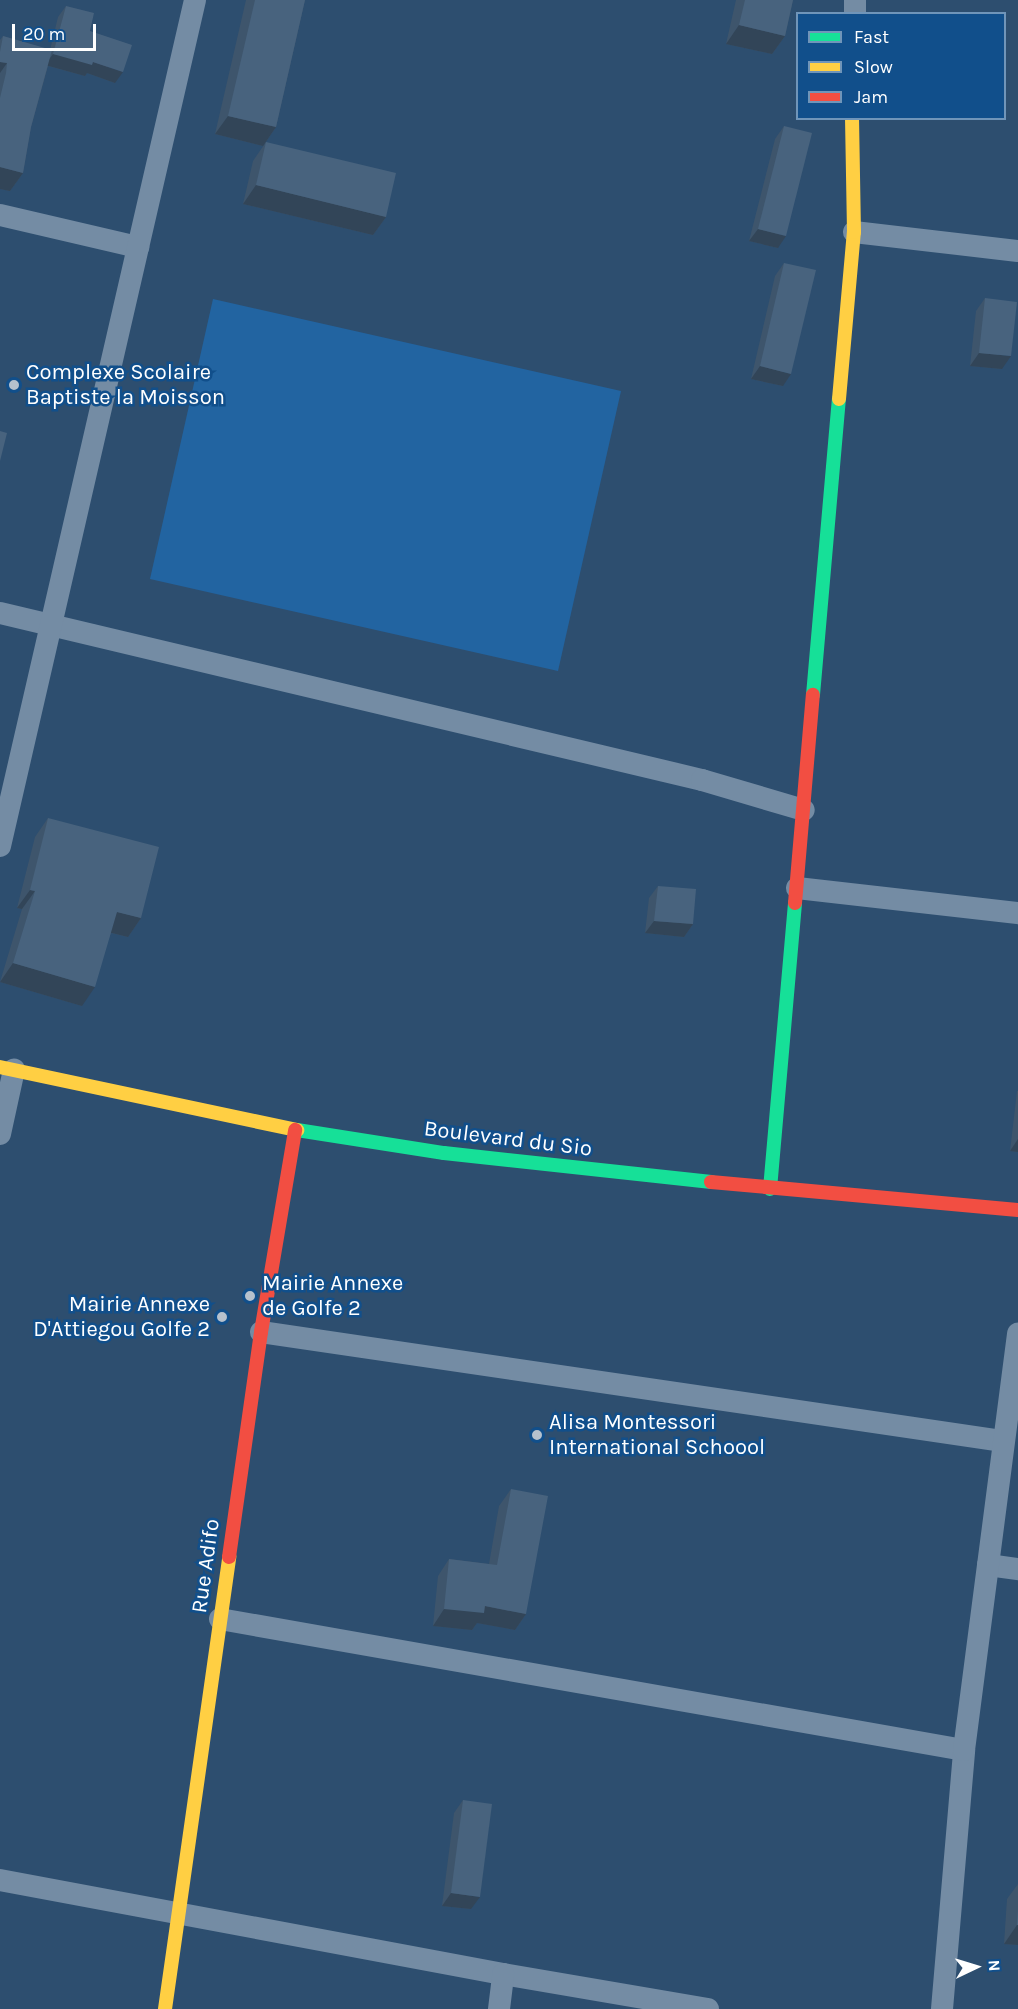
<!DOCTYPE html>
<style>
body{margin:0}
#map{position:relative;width:1018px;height:2009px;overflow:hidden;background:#2d4e6f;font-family:Karla,sans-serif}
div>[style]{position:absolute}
.green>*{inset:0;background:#2264a1}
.street>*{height:22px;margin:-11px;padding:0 11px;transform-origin:11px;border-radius:11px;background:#748ca4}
.fast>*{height:14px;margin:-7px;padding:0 7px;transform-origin:7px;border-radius:7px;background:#16e098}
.slow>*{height:14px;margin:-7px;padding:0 7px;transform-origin:7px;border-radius:7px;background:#ffcf43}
.jam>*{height:14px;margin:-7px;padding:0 7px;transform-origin:7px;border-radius:7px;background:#f24e42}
.wall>*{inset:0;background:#3e556c}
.shaded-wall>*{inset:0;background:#324558}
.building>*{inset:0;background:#48637e}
.dots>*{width:16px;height:16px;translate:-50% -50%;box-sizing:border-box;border:3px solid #114f8b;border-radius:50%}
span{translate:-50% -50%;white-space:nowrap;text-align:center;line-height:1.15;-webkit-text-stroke:5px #114f8b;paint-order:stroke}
.poi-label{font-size:22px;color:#fff}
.left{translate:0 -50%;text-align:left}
.right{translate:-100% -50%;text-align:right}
.street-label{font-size:22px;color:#fff}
.legend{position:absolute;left:796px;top:12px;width:210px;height:108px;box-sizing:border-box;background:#114f8b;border:2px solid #7095b9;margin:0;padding:8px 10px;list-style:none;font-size:18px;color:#fff}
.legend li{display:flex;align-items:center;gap:12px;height:30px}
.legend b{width:30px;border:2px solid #7095b9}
.north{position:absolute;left:946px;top:1937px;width:60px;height:60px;-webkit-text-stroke:4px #114f8b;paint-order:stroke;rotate:86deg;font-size:16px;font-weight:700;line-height:24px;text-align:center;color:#fff}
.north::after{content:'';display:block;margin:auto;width:21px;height:27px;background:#fff;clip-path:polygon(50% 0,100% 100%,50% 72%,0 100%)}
.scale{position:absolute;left:12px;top:24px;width:84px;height:27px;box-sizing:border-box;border:3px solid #fff;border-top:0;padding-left:8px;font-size:18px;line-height:21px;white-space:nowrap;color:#fff;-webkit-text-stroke:4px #114f8b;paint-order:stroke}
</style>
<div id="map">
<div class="green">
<div style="clip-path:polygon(213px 299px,621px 391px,558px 671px,150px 579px)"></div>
</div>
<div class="street">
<div style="left:855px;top:0;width:14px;rotate:90deg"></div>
<div style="left:0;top:215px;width:142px;rotate:13.1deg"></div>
<div style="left:854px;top:232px;width:165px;rotate:6.6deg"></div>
<div style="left:0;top:613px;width:722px;rotate:13.38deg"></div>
<div style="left:702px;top:780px;width:106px;rotate:16.4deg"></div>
<div style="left:0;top:846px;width:868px;rotate:-77.02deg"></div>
<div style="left:797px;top:888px;width:222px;rotate:6.5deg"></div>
<div style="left:0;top:1134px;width:66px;rotate:-77.7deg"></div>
<div style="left:261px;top:1332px;width:750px;rotate:8.36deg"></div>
<div style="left:988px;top:1565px;width:30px;rotate:8deg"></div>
<div style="left:220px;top:1619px;width:755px;rotate:9.99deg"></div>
<div style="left:0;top:1880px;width:512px;rotate:10.59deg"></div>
<div style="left:503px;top:1974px;width:208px;rotate:9.7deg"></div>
<div style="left:499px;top:2009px;width:35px;rotate:-83deg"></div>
<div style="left:942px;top:2009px;width:260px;rotate:-85.1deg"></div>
<div style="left:964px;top:1750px;width:420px;rotate:-82.6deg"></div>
</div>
<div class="fast">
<div style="left:813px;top:695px;width:297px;rotate:-85deg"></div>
<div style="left:297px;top:1130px;width:149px;rotate:8.9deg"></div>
<div style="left:444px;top:1153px;width:269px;rotate:6.2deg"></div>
<div style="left:770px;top:1189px;width:287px;rotate:-85deg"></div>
</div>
<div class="slow">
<div style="left:839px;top:399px;width:168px;rotate:-84.9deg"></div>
<div style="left:854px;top:232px;width:114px;rotate:-91deg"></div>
<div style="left:0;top:1067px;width:304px;rotate:12deg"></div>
<div style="left:165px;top:2009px;width:457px;rotate:-81.9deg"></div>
</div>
<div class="jam">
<div style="left:795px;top:903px;width:209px;rotate:-85.1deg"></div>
<div style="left:711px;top:1182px;width:308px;rotate:5.2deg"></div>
<div style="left:229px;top:1557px;width:227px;rotate:-81.9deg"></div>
<div style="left:261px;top:1332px;width:205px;rotate:-80.4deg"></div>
</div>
<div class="wall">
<div style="clip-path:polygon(246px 0,305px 0,276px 127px,263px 146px,215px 134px)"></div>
<div style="clip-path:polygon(736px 0,793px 0,785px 36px,772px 54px,726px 44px)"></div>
<div style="clip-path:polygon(66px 6px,90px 31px,115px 83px,87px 73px,85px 76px,48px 66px,31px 127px,23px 173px,10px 191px,0 189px,0 40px,3px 36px,50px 50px,58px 17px)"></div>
<div style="clip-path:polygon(784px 126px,778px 248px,749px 241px,775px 139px)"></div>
<div style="clip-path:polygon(266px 142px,386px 217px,373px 235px,243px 204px,253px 161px)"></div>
<div style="clip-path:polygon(784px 263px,783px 386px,751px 379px,775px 276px)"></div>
<div style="clip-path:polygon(985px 298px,1002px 369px,970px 366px,976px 311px)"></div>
<div style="clip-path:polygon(48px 818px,141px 918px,128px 937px,111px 933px,82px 1006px,0 982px,22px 909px,17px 908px,35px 837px)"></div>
<div style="clip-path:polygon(658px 886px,693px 924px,684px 937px,645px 933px,649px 898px)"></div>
<div style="clip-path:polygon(1017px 1091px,1018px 1091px,1018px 1152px,1010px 1151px)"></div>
<div style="clip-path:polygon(511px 1489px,526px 1614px,515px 1630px,477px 1623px,472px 1630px,433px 1626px,438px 1576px,449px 1559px,489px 1564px,499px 1506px)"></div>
<div style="clip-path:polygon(463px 1800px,471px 1909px,442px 1906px,454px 1813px)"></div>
<div style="clip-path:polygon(1018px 1884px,1018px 1945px,1004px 1944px,1007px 1899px)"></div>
</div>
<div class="shaded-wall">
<div style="clip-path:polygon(739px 25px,785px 36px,772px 54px,726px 44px)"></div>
<div style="clip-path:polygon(53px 54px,93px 62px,123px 72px,115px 83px,87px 73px,85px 76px,45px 65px)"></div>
<div style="clip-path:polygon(0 62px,7px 63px,0 73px)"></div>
<div style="clip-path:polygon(228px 116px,276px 127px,263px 146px,215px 134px)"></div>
<div style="clip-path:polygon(0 167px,23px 173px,10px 191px,0 189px)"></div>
<div style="clip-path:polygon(256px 185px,386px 217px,373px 235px,243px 204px)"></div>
<div style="clip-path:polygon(758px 229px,786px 236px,778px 248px,749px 241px)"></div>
<div style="clip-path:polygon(979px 353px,1011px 356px,1002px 369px,970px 366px)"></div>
<div style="clip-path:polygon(760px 366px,791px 374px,783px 386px,751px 379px)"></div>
<div style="clip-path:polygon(30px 890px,35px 891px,22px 909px,17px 908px)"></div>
<div style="clip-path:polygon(117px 912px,141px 918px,128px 937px,104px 931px)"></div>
<div style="clip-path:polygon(654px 921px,693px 924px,684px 937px,645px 933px)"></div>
<div style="clip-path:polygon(13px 963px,95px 987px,82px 1006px,0 982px)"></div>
<div style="clip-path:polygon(1018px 1139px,1018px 1152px,1010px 1151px)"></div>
<div style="clip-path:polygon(485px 1606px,526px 1614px,515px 1630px,477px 1623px,472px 1630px,433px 1626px,444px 1609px)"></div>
<div style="clip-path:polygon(451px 1893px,480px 1897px,471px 1909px,442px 1906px)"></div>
<div style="clip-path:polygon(1017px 1925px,1018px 1925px,1018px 1945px,1004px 1944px)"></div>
</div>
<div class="building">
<div style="clip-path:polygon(255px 0,305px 0,276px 127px,228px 116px)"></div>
<div style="clip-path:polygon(745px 0,793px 0,785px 36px,739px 25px)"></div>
<div style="clip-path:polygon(66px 6px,94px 13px,90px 31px,132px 45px,123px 72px,93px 62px,92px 65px,53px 54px)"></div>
<div style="clip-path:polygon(3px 36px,52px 50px,31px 127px,23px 173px,0 167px,0 98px,6px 73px,7px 63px,0 62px,0 52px)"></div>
<div style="clip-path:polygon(784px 126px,812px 133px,786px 236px,758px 229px)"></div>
<div style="clip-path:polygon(266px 142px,396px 173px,386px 217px,256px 185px)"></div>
<div style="clip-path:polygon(784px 263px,816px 270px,791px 374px,760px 366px)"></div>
<div style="clip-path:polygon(985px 298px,1017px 302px,1011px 356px,979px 353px)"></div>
<div style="clip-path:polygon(0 431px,7px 433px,0 461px)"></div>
<div style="clip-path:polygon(48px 818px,159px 847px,141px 918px,117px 912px,95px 987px,13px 963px,35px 891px,30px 890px)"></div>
<div style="clip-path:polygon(658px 886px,696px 889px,693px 924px,654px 921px)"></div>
<div style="clip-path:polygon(511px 1489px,548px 1496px,526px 1614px,485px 1606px,484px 1613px,444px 1609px,449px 1559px,497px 1565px)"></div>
<div style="clip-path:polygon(463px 1800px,492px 1804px,480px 1897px,451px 1893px)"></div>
<div style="clip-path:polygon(1018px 1909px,1018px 1925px,1017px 1925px)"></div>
</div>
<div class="dots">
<div style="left:14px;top:385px;background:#b6c1cd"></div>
<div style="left:250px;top:1296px;background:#b6c1cd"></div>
<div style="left:222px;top:1317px;background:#b6c1cd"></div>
<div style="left:537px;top:1435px;background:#b6c1cd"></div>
</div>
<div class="poi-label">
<span class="left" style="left:26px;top:385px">Complexe Scolaire<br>Baptiste la Moisson</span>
<span class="left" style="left:262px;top:1296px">Mairie Annexe<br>de Golfe 2</span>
<span class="right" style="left:210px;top:1317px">Mairie Annexe<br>D'Attiegou Golfe 2</span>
<span class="left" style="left:549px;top:1435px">Alisa Montessori<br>International Schoool</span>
</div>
<div class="street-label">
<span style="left:508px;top:1139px;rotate:7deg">Boulevard du Sio</span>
<span style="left:206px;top:1566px;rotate:-82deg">Rue Adifo</span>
</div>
<ul class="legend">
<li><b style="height:8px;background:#16e098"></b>Fast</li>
<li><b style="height:8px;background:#ffcf43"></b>Slow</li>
<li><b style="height:8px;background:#f24e42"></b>Jam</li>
</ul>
<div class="north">N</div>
<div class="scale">20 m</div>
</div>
